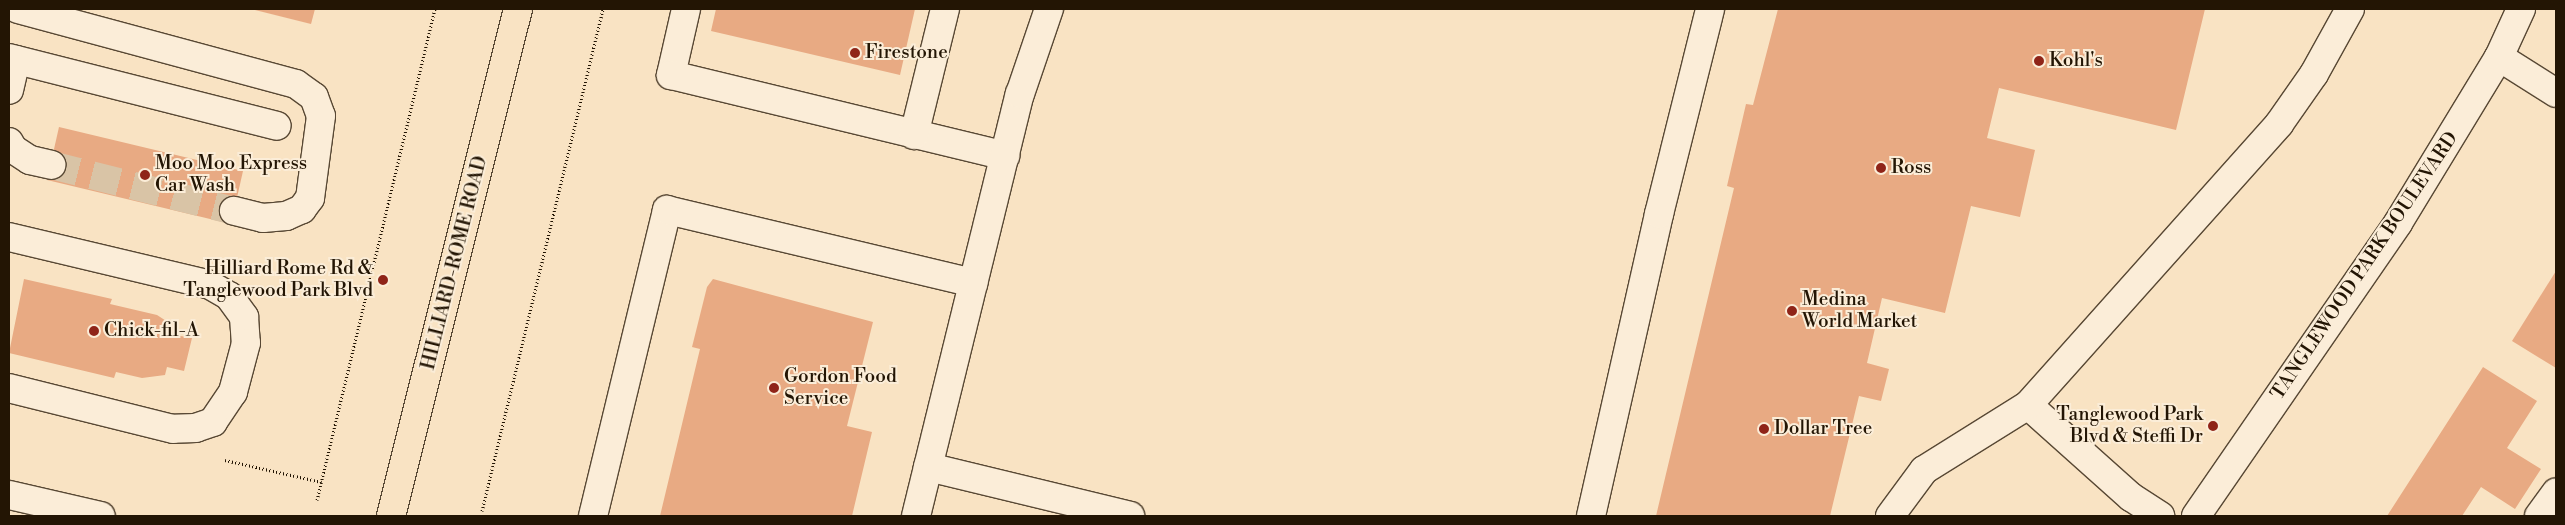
<!DOCTYPE html>
<style>
body{margin:0}
#map{position:relative;width:2565px;height:525px;overflow:hidden;background:#f9e3c3;font-family:"Libre Bodoni",serif}
div>[style]{position:absolute}
.building>*{inset:0;background:#e8aa83}
.minor-tunnel>*{height:28px;margin-top:-14px;transform-origin:0;background:repeating-linear-gradient(90deg,#d9c4a6 0 28px,transparent 0 42px)}
.path>*{height:3px;margin-top:-1.5px;transform-origin:0;background:repeating-linear-gradient(90deg,#231504 0 1px,transparent 0 3.5px)}
.roads{filter:drop-shadow(1px 0 #584834) drop-shadow(-1px 0 #584834) drop-shadow(0 1px #584834) drop-shadow(0 -1px #584834)}
.minor>*{height:28px;margin:-14px;padding:0 14px;transform-origin:14px;border-radius:14px;background:#fbedd8}
.major>*{height:28px;margin:-14px;padding:0 14px;transform-origin:14px;border-radius:14px;background:#f9e3c3}
.dots>*{width:14px;height:14px;translate:-50% -50%;box-sizing:border-box;border:2px solid #fbedd8;border-radius:50%}
span{translate:-50% -50%;white-space:nowrap;text-align:center;line-height:1.15;-webkit-text-stroke:4px #fbedd8;paint-order:stroke}
.poi-label{font-size:19px;color:#231504}
.left{translate:0 -50%;text-align:left}
.right{translate:-100% -50%;text-align:right}
.street-label{font-size:19px;color:#231504}
.frame{position:absolute;inset:0;border:10px solid #231504;pointer-events:none}
</style>
<div id="map">
<div class="building">
<div style="clip-path:polygon(251px 9px,315px 9px,311px 24px)"></div>
<div style="clip-path:polygon(716px 9px,915px 9px,900px 75px,711px 31px)"></div>
<div style="clip-path:polygon(1778px 9px,2205px 9px,2176px 130px,1999px 88px,1987px 138px,2035px 150px,2020px 217px,1971px 206px,1945px 313px,1882px 298px,1867px 363px,1889px 369px,1881px 401px,1859px 396px,1830px 516px,1656px 516px,1734px 188px,1727px 186px,1746px 104px,1753px 105px)"></div>
<div style="clip-path:polygon(59px 127px,243px 171px,231px 224px,47px 180px)"></div>
<div style="clip-path:polygon(2556px 271px,2556px 368px,2512px 341px)"></div>
<div style="clip-path:polygon(24px 279px,112px 299px,110px 304px,157px 315px,177px 328px,175px 335px,192px 338px,184px 371px,167px 367px,165px 375px,142px 378px,116px 372px,114px 378px,9px 353px)"></div>
<div style="clip-path:polygon(713px 279px,873px 322px,847px 426px,872px 432px,852px 516px,660px 516px,700px 349px,692px 347px,707px 287px)"></div>
<div style="clip-path:polygon(2483px 367px,2537px 401px,2507px 448px,2541px 469px,2515px 509px,2481px 487px,2462px 516px,2387px 516px)"></div>
</div>
<div class="minor-tunnel">
<div style="left:51px;top:165px;width:189px;rotate:14.1deg"></div>
</div>
<div class="path">
<div style="left:225px;top:460px;width:99px;rotate:12.8deg"></div>
<div style="left:317px;top:500px;width:505px;rotate:-76.49deg"></div>
<div style="left:482px;top:511px;width:516px;rotate:-76.45deg"></div>
</div>
<div class="roads">
<div class="minor">
<div style="left:18px;top:9px;width:288px;rotate:15.1deg"></div>
<div style="left:296px;top:84px;width:22px;rotate:36deg"></div>
<div style="left:314px;top:97px;width:20px;rotate:70deg"></div>
<div style="left:321px;top:116px;width:83px;rotate:97.6deg"></div>
<div style="left:310px;top:198px;width:14px;rotate:126deg"></div>
<div style="left:302px;top:209px;width:17px;rotate:156deg"></div>
<div style="left:286px;top:216px;width:23px;rotate:175deg"></div>
<div style="left:263px;top:218px;width:30px;rotate:-166deg"></div>
<div style="left:686px;top:9px;width:68px;rotate:102.8deg"></div>
<div style="left:671px;top:75px;width:344px;rotate:13.6deg"></div>
<div style="left:2499px;top:57px;width:67px;rotate:32.3deg"></div>
<div style="left:9px;top:58px;width:276px;rotate:14.2deg"></div>
<div style="left:9px;top:90px;width:31px;rotate:-77deg"></div>
<div style="left:914px;top:135px;width:130px;rotate:-76.2deg"></div>
<div style="left:9px;top:142px;width:8px;rotate:60deg"></div>
<div style="left:13px;top:149px;width:20px;rotate:33deg"></div>
<div style="left:30px;top:160px;width:22px;rotate:13deg"></div>
<div style="left:9px;top:237px;width:207px;rotate:13.4deg"></div>
<div style="left:210px;top:285px;width:22px;rotate:30deg"></div>
<div style="left:229px;top:296px;width:26px;rotate:54deg"></div>
<div style="left:244px;top:317px;width:26px;rotate:86deg"></div>
<div style="left:246px;top:343px;width:51px;rotate:104.9deg"></div>
<div style="left:233px;top:392px;width:36px;rotate:124deg"></div>
<div style="left:213px;top:422px;width:18px;rotate:161deg"></div>
<div style="left:196px;top:428px;width:23px;rotate:178deg"></div>
<div style="left:173px;top:429px;width:169px;rotate:-166deg"></div>
<div style="left:2028px;top:405px;width:138px;rotate:41.8deg"></div>
<div style="left:2131px;top:497px;width:35px;rotate:33deg"></div>
<div style="left:928px;top:467px;width:208px;rotate:13.6deg"></div>
<div style="left:9px;top:495px;width:94px;rotate:12.9deg"></div>
<div style="left:593px;top:516px;width:315px;rotate:-76.4deg"></div>
<div style="left:667px;top:210px;width:315px;rotate:13.4deg"></div>
<div style="left:916px;top:516px;width:435px;rotate:-76.2deg"></div>
<div style="left:1020px;top:94px;width:90px;rotate:-71.2deg"></div>
<div style="left:1591px;top:516px;width:310px;rotate:-77.3deg"></div>
<div style="left:1659px;top:214px;width:211px;rotate:-76deg"></div>
<div style="left:1890px;top:516px;width:57px;rotate:-53.5deg"></div>
<div style="left:1924px;top:470px;width:123px;rotate:-32deg"></div>
<div style="left:2028px;top:405px;width:377px;rotate:-48.2deg"></div>
<div style="left:2279px;top:124px;width:61px;rotate:-55deg"></div>
<div style="left:2314px;top:74px;width:74px;rotate:-61deg"></div>
<div style="left:2196px;top:516px;width:356px;rotate:-55.4deg"></div>
<div style="left:2398px;top:223px;width:194px;rotate:-58.7deg"></div>
<div style="left:2499px;top:57px;width:53px;rotate:-65.4deg"></div>
<div style="left:2539px;top:516px;width:29px;rotate:-54deg"></div>
</div>
<div class="major">
<div style="left:391px;top:516px;width:523px;rotate:-75.94deg"></div>
</div>
</div>
<div class="dots">
<div style="left:855px;top:53px;background:#8f2418"></div>
<div style="left:2039px;top:61px;background:#8f2418"></div>
<div style="left:1881px;top:168px;background:#8f2418"></div>
<div style="left:145px;top:175px;background:#8f2418"></div>
<div style="left:383px;top:280px;background:#8f2418"></div>
<div style="left:1792px;top:311px;background:#8f2418"></div>
<div style="left:94px;top:331px;background:#8f2418"></div>
<div style="left:774px;top:388px;background:#8f2418"></div>
<div style="left:2213px;top:426px;background:#8f2418"></div>
<div style="left:1764px;top:429px;background:#8f2418"></div>
</div>
<div class="poi-label">
<span class="left" style="left:865px;top:53px">Firestone</span>
<span class="left" style="left:2049px;top:61px">Kohl's</span>
<span class="left" style="left:155px;top:175px">Moo Moo Express<br>Car Wash</span>
<span class="left" style="left:1891px;top:168px">Ross</span>
<span class="right" style="left:373px;top:280px">Hilliard Rome Rd &amp;<br>Tanglewood Park Blvd</span>
<span class="left" style="left:1802px;top:311px">Medina<br>World Market</span>
<span class="left" style="left:104px;top:331px">Chick-fil-A</span>
<span class="left" style="left:784px;top:388px">Gordon Food<br>Service</span>
<span class="right" style="left:2203px;top:426px">Tanglewood Park<br>Blvd &amp; Steffi Dr</span>
<span class="left" style="left:1774px;top:429px">Dollar Tree</span>
</div>
<div class="street-label">
<span style="left:455px;top:263px;rotate:-76deg">HILLIARD-ROME ROAD</span>
<span style="left:2365px;top:266px;rotate:-56deg">TANGLEWOOD PARK BOULEVARD</span>
</div>
<div class="frame"></div>
</div>
